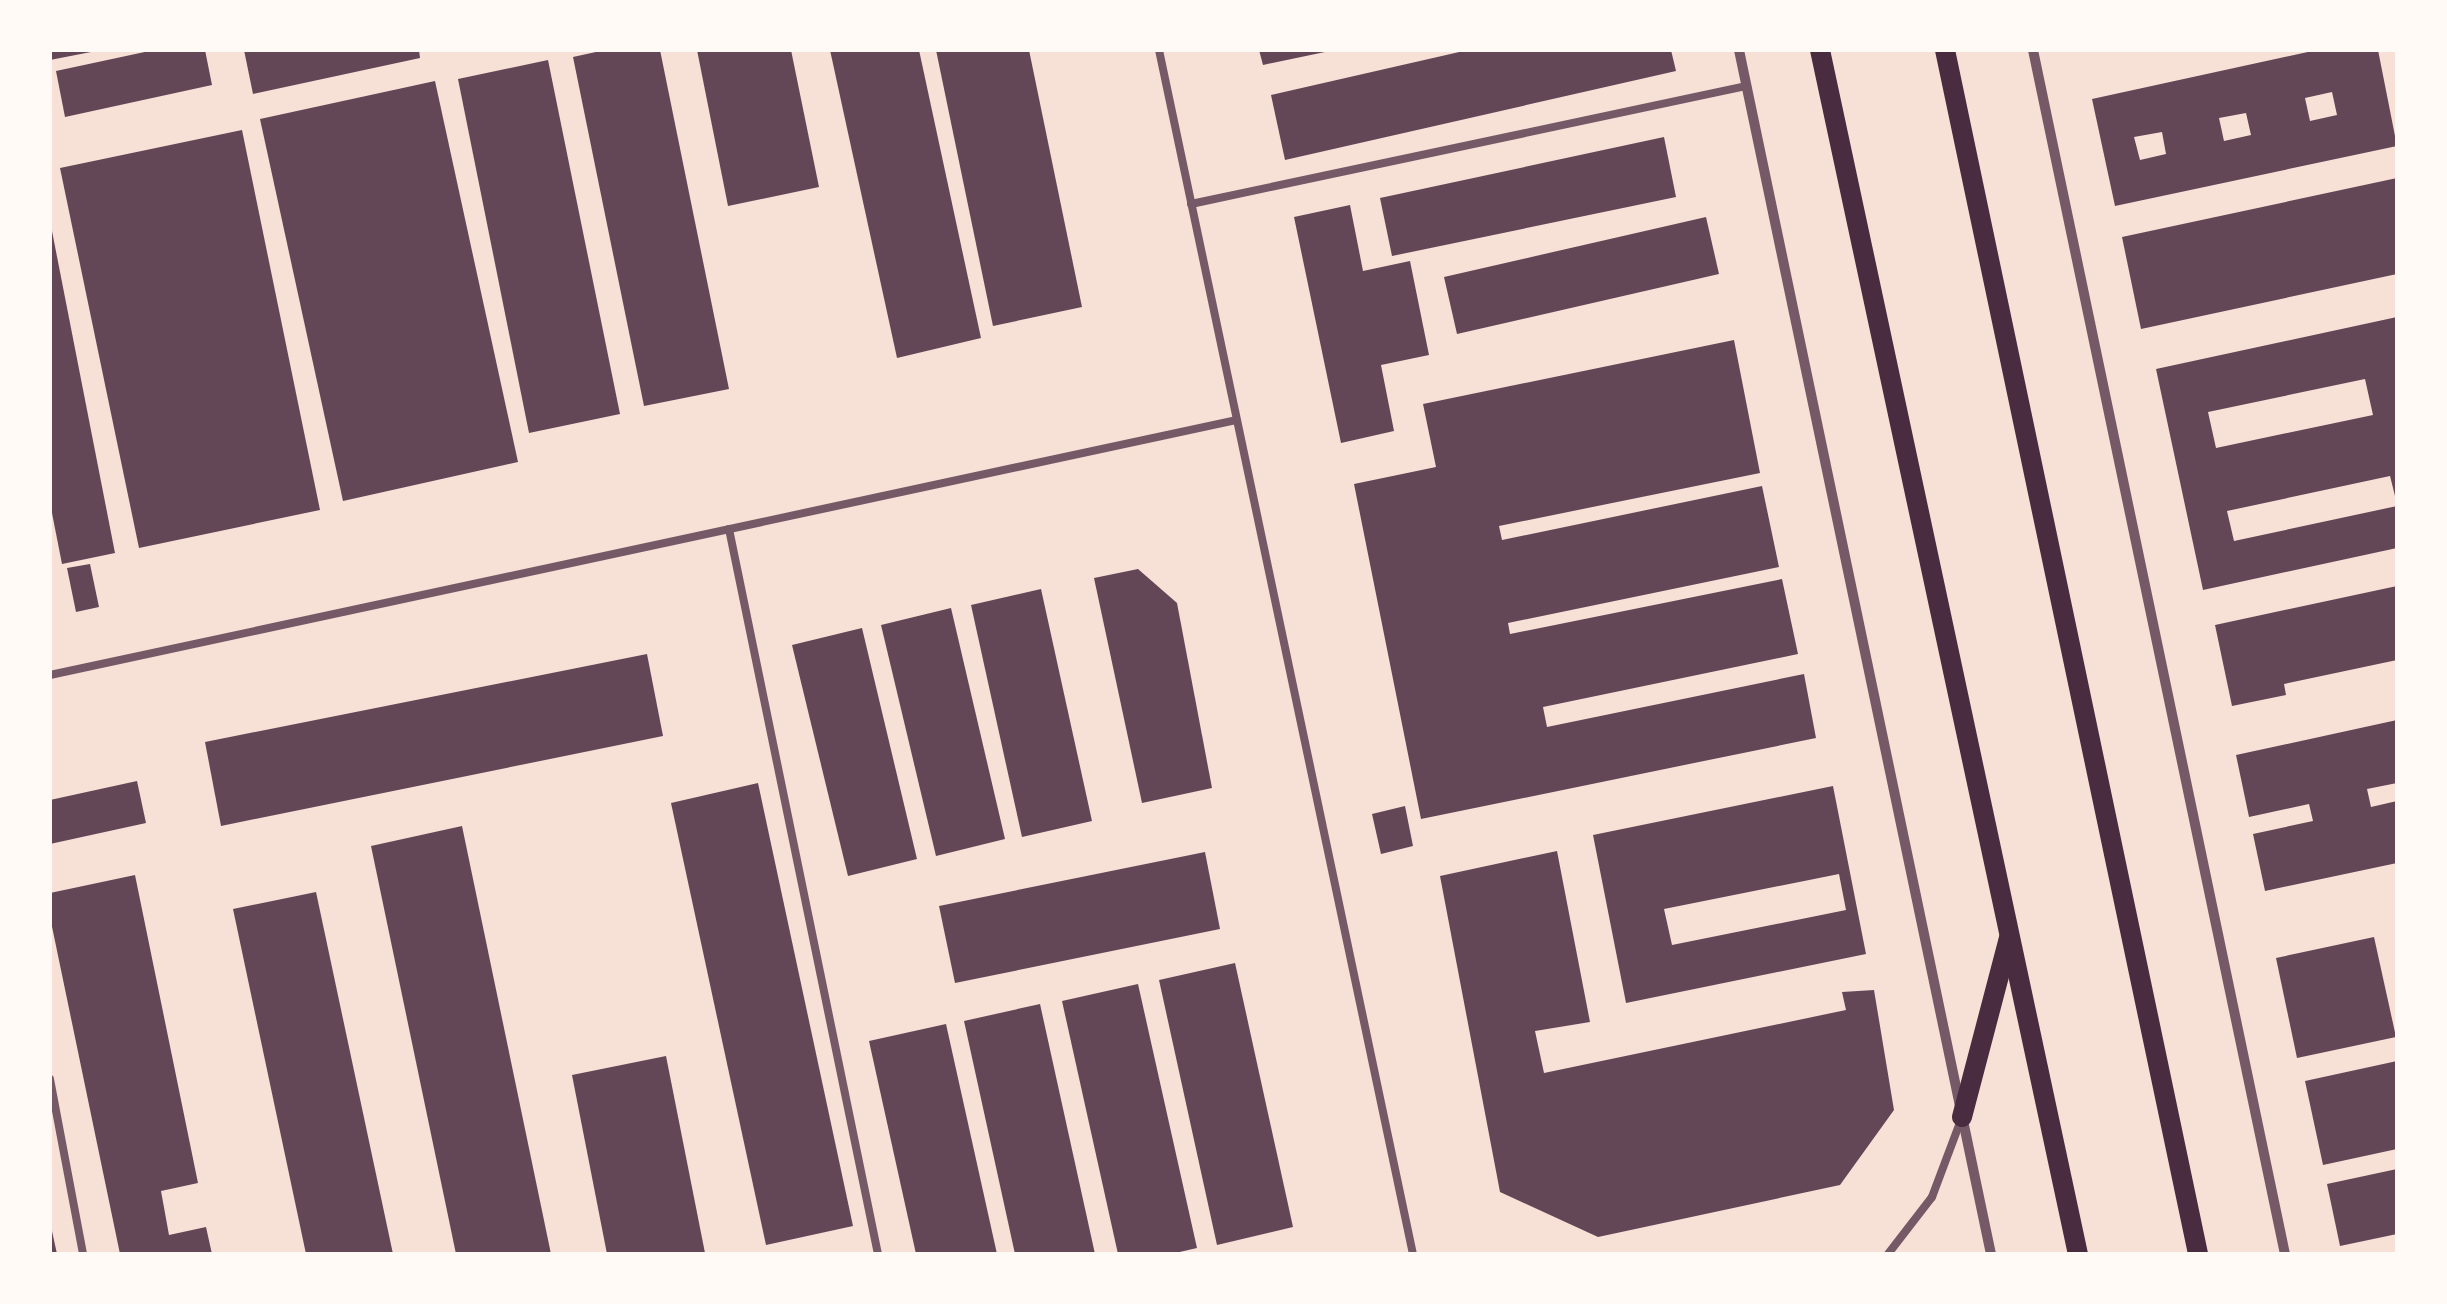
<!DOCTYPE html>
<style>
body{margin:0}
#map{position:relative;width:2447px;height:1304px;overflow:hidden;background:#f7e1d7;font-family:"Times New Roman",serif}
div>[style]{position:absolute}
.building>*{inset:0;background:#644757}
.service>*{height:8px;margin:-4px;padding:0 4px;transform-origin:4px;border-radius:4px;background:#755966}
.minor>*{height:10px;margin:-5px;padding:0 5px;transform-origin:5px;border-radius:5px;background:#755966}
.secondary>*{height:20px;margin:-10px;padding:0 10px;transform-origin:10px;border-radius:10px;background:#4a2c40}
span{translate:-50% -50%;white-space:nowrap;text-align:center;line-height:1.15;-webkit-text-stroke:8px #fffaf5;paint-order:stroke}
.frame{position:absolute;inset:0;border:52px solid #fffaf5;pointer-events:none}
</style>
<div id="map">
<div class="building">
<div style="clip-path:polygon(50px 50px,91px 50px,91px 52px,50px 60px)"></div>
<div style="clip-path:polygon(154px 50px,205px 50px,212px 85px,65px 117px,56px 71px)"></div>
<div style="clip-path:polygon(244px 50px,419px 50px,420px 58px,253px 94px)"></div>
<div style="clip-path:polygon(605px 50px,660px 50px,729px 389px,644px 406px,573px 57px)"></div>
<div style="clip-path:polygon(697px 50px,791px 50px,819px 187px,728px 206px)"></div>
<div style="clip-path:polygon(830px 50px,919px 50px,981px 338px,897px 358px)"></div>
<div style="clip-path:polygon(936px 50px,1029px 50px,1082px 307px,993px 326px)"></div>
<div style="clip-path:polygon(1259px 50px,1325px 50px,1325px 52px,1263px 65px)"></div>
<div style="clip-path:polygon(1468px 50px,1671px 50px,1676px 71px,1285px 160px,1271px 95px)"></div>
<div style="clip-path:polygon(evenodd,2317px 50px,2378px 50px,2397px 146px,2115px 206px,2092px 99px,2317px 50px,2332px 92px,2337px 115px,2310px 121px,2305px 98px,2332px 92px,2317px 50px,2246px 113px,2251px 135px,2224px 141px,2219px 118px,2246px 113px,2317px 50px,2162px 132px,2166px 154px,2140px 160px,2134px 137px,2162px 132px)"></div>
<div style="clip-path:polygon(548px 60px,620px 414px,529px 433px,458px 79px)"></div>
<div style="clip-path:polygon(435px 81px,518px 462px,343px 501px,260px 119px)"></div>
<div style="clip-path:polygon(242px 130px,320px 510px,139px 548px,60px 168px)"></div>
<div style="clip-path:polygon(1664px 137px,1676px 197px,1392px 256px,1380px 198px)"></div>
<div style="clip-path:polygon(2397px 178px,2397px 274px,2141px 329px,2122px 237px)"></div>
<div style="clip-path:polygon(1350px 205px,1363px 271px,1410px 261px,1429px 355px,1381px 365px,1394px 431px,1341px 443px,1294px 217px)"></div>
<div style="clip-path:polygon(1706px 217px,1719px 274px,1457px 334px,1444px 277px)"></div>
<div style="clip-path:polygon(52px 231px,115px 553px,62px 564px,50px 503px)"></div>
<div style="clip-path:polygon(evenodd,2397px 317px,2397px 504px,2390px 476px,2227px 511px,2234px 541px,2397px 506px,2397px 548px,2203px 590px,2156px 369px,2397px 317px,2365px 379px,2373px 415px,2216px 448px,2208px 412px,2365px 379px)"></div>
<div style="clip-path:polygon(1734px 340px,1760px 473px,1499px 526px,1502px 540px,1762px 486px,1779px 567px,1508px 623px,1510px 634px,1782px 579px,1798px 654px,1543px 707px,1547px 727px,1804px 674px,1816px 738px,1421px 819px,1354px 484px,1436px 467px,1423px 404px)"></div>
<div style="clip-path:polygon(90px 564px,99px 607px,76px 612px,67px 568px)"></div>
<div style="clip-path:polygon(1138px 569px,1177px 603px,1212px 788px,1142px 803px,1094px 578px)"></div>
<div style="clip-path:polygon(2397px 586px,2397px 660px,2284px 684px,2286px 695px,2232px 706px,2215px 625px)"></div>
<div style="clip-path:polygon(1041px 589px,1092px 821px,1022px 837px,971px 605px)"></div>
<div style="clip-path:polygon(951px 608px,1005px 839px,936px 856px,881px 625px)"></div>
<div style="clip-path:polygon(862px 628px,917px 859px,848px 876px,792px 645px)"></div>
<div style="clip-path:polygon(647px 654px,663px 736px,221px 826px,205px 742px)"></div>
<div style="clip-path:polygon(2397px 720px,2397px 783px,2367px 789px,2371px 807px,2397px 801px,2397px 863px,2265px 891px,2253px 834px,2313px 821px,2309px 804px,2249px 817px,2236px 755px)"></div>
<div style="clip-path:polygon(137px 781px,146px 823px,50px 844px,50px 800px)"></div>
<div style="clip-path:polygon(758px 783px,853px 1226px,766px 1245px,671px 803px)"></div>
<div style="clip-path:polygon(evenodd,1833px 786px,1866px 954px,1626px 1003px,1593px 835px,1833px 786px,1839px 874px,1846px 910px,1672px 945px,1664px 909px,1839px 874px)"></div>
<div style="clip-path:polygon(1405px 806px,1413px 846px,1381px 854px,1372px 814px)"></div>
<div style="clip-path:polygon(462px 826px,551px 1254px,456px 1254px,371px 846px)"></div>
<div style="clip-path:polygon(1557px 851px,1590px 1022px,1535px 1031px,1544px 1073px,1846px 1010px,1842px 992px,1874px 990px,1894px 1110px,1840px 1185px,1598px 1237px,1500px 1192px,1440px 876px)"></div>
<div style="clip-path:polygon(1205px 852px,1220px 929px,955px 983px,939px 906px)"></div>
<div style="clip-path:polygon(135px 875px,198px 1183px,161px 1191px,169px 1235px,206px 1227px,212px 1254px,120px 1254px,50px 917px,50px 893px)"></div>
<div style="clip-path:polygon(316px 892px,393px 1254px,306px 1254px,233px 909px)"></div>
<div style="clip-path:polygon(2374px 937px,2396px 1037px,2297px 1058px,2276px 958px)"></div>
<div style="clip-path:polygon(1235px 963px,1293px 1227px,1217px 1245px,1159px 980px)"></div>
<div style="clip-path:polygon(1138px 984px,1197px 1248px,1171px 1254px,1118px 1254px,1062px 1001px)"></div>
<div style="clip-path:polygon(1040px 1004px,1095px 1254px,1015px 1254px,964px 1021px)"></div>
<div style="clip-path:polygon(946px 1024px,997px 1254px,916px 1254px,869px 1041px)"></div>
<div style="clip-path:polygon(666px 1056px,705px 1253px,607px 1254px,572px 1075px)"></div>
<div style="clip-path:polygon(2397px 1061px,2397px 1149px,2323px 1165px,2305px 1081px)"></div>
<div style="clip-path:polygon(2397px 1169px,2397px 1234px,2340px 1246px,2327px 1184px)"></div>
<div style="clip-path:polygon(50px 1231px,52px 1231px,57px 1254px,50px 1254px)"></div>
</div>
<div class="service">
<div style="left:1159px;top:50px;width:1231px;rotate:78.09deg"></div>
<div style="left:1191px;top:204px;width:567px;rotate:-12deg"></div>
<div style="left:729px;top:529px;width:740px;rotate:78.39deg"></div>
<div style="left:50px;top:675px;width:1213px;rotate:-12.13deg"></div>
<div style="left:50px;top:1079px;width:178px;rotate:79.3deg"></div>
<div style="left:1888px;top:1254px;width:72px;rotate:-52.3deg"></div>
<div style="left:1932px;top:1197px;width:85px;rotate:-69.4deg"></div>
</div>
<div class="minor">
<div style="left:1739px;top:50px;width:1230px;rotate:78.18deg"></div>
<div style="left:2033px;top:50px;width:1230px;rotate:78.18deg"></div>
</div>
<div class="secondary">
<div style="left:1820px;top:50px;width:1231px;rotate:77.91deg"></div>
<div style="left:1945px;top:50px;width:1230px;rotate:78.13deg"></div>
<div style="left:1962px;top:1117px;width:185px;rotate:-75.3deg"></div>
</div>
<div class="frame"></div>
</div>
